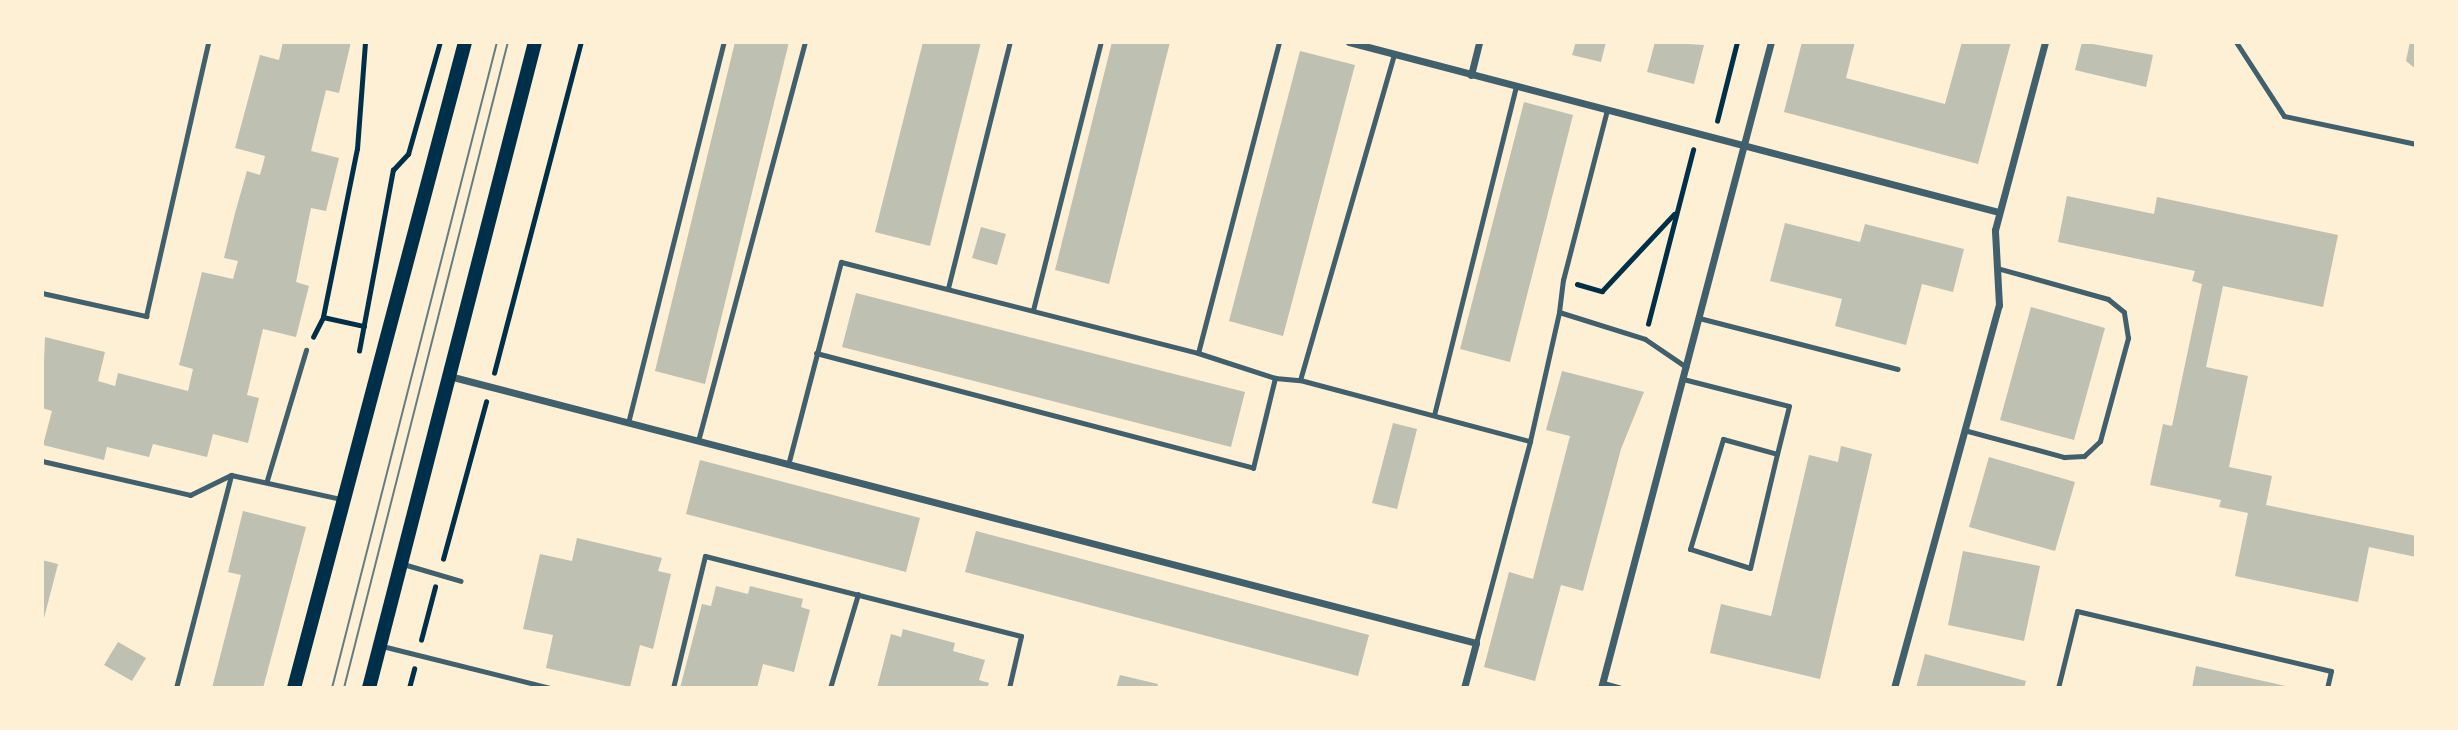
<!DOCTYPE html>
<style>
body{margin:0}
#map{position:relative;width:2458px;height:730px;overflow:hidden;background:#fdf0d5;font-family:Literata,serif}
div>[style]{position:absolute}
.building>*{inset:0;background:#bec0b2}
.path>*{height:4.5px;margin:-2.25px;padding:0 2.25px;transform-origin:2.25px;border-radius:2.25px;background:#003049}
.service>*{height:5px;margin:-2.5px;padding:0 2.5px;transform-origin:2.5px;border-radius:2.5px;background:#3f606c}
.minor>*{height:7px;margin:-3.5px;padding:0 3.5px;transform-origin:3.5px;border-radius:3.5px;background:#3f606c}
.secondary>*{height:14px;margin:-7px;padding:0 7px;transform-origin:7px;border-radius:7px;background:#003049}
.tram>*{height:2px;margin:-1px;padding:0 1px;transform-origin:1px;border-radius:1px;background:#657d81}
span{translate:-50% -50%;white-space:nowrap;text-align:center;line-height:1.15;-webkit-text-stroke:7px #fdf0d5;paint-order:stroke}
.frame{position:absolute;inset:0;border:44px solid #fdf0d5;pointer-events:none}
</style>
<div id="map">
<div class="building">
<div style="clip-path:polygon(283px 42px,351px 42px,339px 93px,326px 90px,311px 151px,339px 158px,326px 211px,311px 208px,296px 282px,309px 286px,296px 337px,263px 329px,247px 395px,259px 398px,248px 443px,213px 434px,207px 457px,153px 444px,149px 457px,107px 447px,104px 460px,43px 445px,52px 411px,42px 408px,45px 337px,105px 352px,98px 381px,115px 386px,118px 373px,188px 391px,193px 369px,179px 365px,202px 272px,233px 279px,238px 261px,224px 258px,235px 213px,247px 171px,260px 175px,263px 164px,265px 156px,235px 148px,260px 55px,279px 60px)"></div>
<div style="clip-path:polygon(735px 42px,789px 42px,705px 384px,655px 371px)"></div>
<div style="clip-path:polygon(923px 42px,981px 42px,930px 246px,875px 232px)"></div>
<div style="clip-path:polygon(1112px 42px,1170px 42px,1109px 284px,1055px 270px)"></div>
<div style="clip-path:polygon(1576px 42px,1606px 42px,1601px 62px,1572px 55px)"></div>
<div style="clip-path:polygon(1655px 42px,1704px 45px,1694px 84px,1647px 72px)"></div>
<div style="clip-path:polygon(1802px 42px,1855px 42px,1846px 78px,1945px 104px,1962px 42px,2011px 42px,1978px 164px,1784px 112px)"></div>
<div style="clip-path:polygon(2082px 42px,2153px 55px,2146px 87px,2075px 70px)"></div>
<div style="clip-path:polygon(2410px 42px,2416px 42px,2416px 69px,2406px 61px)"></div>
<div style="clip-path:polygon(1300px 51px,1355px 65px,1283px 336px,1229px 321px)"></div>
<div style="clip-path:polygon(1524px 102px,1573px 115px,1510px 362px,1460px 349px)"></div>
<div style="clip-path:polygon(2067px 196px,2154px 214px,2157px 197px,2338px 235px,2323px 307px,2223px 286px,2206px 367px,2248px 376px,2229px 467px,2272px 476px,2266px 505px,2416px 536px,2416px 557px,2369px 547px,2358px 602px,2235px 576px,2248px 513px,2219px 507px,2221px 500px,2150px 485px,2163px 424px,2172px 426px,2202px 284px,2192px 281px,2195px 271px,2058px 242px)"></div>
<div style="clip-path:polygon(1785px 223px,1860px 242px,1865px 224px,1964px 249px,1953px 292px,1922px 284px,1906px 345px,1835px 326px,1842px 299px,1770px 281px)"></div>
<div style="clip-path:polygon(981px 227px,1006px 234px,997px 265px,972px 258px)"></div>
<div style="clip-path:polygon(856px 293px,1245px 392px,1231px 447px,842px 347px)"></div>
<div style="clip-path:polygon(2031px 307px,2105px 328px,2074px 440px,2000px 420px)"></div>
<div style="clip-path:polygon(1562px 371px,1644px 392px,1621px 449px,1583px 591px,1561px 585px,1535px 681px,1484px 667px,1509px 572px,1533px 579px,1570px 436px,1546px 430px)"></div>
<div style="clip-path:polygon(1393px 423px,1417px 429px,1397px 509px,1372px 503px)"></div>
<div style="clip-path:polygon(1841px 446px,1872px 454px,1820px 679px,1710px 653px,1721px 604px,1771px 616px,1809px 455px,1838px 462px)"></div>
<div style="clip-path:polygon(1989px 457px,2075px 482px,2055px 551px,1969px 527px)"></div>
<div style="clip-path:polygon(700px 460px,920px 518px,906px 572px,686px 514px)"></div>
<div style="clip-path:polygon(243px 511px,306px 527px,263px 688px,212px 688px,241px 575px,228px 572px)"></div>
<div style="clip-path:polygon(976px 531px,1369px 635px,1358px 676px,965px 572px)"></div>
<div style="clip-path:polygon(577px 538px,662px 558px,658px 571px,671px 574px,653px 649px,640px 645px,630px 687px,546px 668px,553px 635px,523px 629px,540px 554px,572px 561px)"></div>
<div style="clip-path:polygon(1963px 551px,2040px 566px,2024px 641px,1948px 625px)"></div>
<div style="clip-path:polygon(42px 560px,58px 564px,43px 622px,42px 622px)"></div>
<div style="clip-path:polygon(716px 586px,748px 594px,750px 586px,803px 599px,801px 607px,810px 610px,794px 672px,763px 664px,757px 688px,680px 688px,702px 604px,711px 606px)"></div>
<div style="clip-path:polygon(903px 629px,955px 643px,953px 651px,985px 660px,979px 680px,989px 683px,987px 688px,877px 688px,891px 634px,901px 637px)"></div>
<div style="clip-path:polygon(118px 642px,146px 658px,132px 681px,104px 665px)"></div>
<div style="clip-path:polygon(1925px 654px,2026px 681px,2024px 688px,1916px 688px)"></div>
<div style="clip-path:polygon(2196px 666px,2290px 687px,2290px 688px,2192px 688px)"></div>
<div style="clip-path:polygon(1120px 675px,1158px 684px,1157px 688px,1116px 688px)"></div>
</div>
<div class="path">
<div style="left:1717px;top:121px;width:81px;rotate:-75.8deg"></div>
<div style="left:1577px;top:284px;width:26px;rotate:16deg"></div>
<div style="left:1602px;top:291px;width:105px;rotate:-46.9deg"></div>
<div style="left:323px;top:317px;width:171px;rotate:-78.6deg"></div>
<div style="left:357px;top:149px;width:107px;rotate:-85.7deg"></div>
<div style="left:1648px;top:324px;width:180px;rotate:-75.5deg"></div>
<div style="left:313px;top:337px;width:22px;rotate:-63deg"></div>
<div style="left:323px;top:317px;width:42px;rotate:12.4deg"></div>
<div style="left:359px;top:351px;width:184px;rotate:-79.4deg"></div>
<div style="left:393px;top:170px;width:22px;rotate:-47deg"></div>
<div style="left:408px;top:154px;width:116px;rotate:-74.1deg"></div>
<div style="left:494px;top:373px;width:342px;rotate:-75.3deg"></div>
<div style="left:443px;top:559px;width:163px;rotate:-74.7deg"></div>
<div style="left:421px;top:640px;width:55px;rotate:-75.2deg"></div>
<div style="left:409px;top:688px;width:20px;rotate:-75deg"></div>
</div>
<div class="service">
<div style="left:2236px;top:42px;width:88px;rotate:57deg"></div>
<div style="left:2284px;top:116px;width:135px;rotate:12deg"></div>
<div style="left:948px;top:288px;width:254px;rotate:-75.9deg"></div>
<div style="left:42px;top:293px;width:107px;rotate:12.5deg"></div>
<div style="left:146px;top:316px;width:281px;rotate:-77.2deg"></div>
<div style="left:1033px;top:310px;width:276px;rotate:-75.8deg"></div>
<div style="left:1559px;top:312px;width:32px;rotate:-83deg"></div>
<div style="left:1563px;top:280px;width:176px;rotate:-75.5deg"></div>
<div style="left:1699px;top:318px;width:205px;rotate:14.4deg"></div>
<div style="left:816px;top:353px;width:452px;rotate:14.7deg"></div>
<div style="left:1253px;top:468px;width:93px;rotate:-76.3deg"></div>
<div style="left:1275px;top:378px;width:25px;rotate:5deg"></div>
<div style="left:1300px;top:380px;width:238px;rotate:14.9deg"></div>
<div style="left:1530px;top:441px;width:132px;rotate:-77.3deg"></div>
<div style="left:1559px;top:312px;width:90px;rotate:17.4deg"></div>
<div style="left:1645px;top:339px;width:50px;rotate:34.3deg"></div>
<div style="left:1198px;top:353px;width:321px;rotate:-75.4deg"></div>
<div style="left:1683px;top:379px;width:109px;rotate:14.3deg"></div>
<div style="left:1789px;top:406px;width:49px;rotate:104deg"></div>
<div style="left:1777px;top:454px;width:117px;rotate:103.3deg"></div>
<div style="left:1750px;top:568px;width:63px;rotate:-162.4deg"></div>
<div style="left:1690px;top:549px;width:115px;rotate:-73.3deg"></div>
<div style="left:1723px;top:439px;width:56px;rotate:15.5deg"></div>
<div style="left:1300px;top:380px;width:339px;rotate:-73.9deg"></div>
<div style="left:1434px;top:415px;width:339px;rotate:-76deg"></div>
<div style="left:628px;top:423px;width:393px;rotate:-75.9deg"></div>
<div style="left:1964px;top:430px;width:104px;rotate:15.1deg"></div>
<div style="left:2064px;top:457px;width:20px;rotate:-3deg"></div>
<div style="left:2084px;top:456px;width:22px;rotate:-43deg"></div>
<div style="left:2100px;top:441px;width:107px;rotate:-74.8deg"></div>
<div style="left:2128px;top:338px;width:26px;rotate:-99deg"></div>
<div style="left:2124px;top:312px;width:21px;rotate:-141deg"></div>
<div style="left:2108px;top:299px;width:115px;rotate:-164.4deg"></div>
<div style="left:698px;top:441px;width:413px;rotate:-75deg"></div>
<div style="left:42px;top:461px;width:152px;rotate:12.9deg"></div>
<div style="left:190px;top:495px;width:46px;rotate:-26deg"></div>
<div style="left:231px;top:475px;width:113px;rotate:12.3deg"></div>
<div style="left:788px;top:465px;width:210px;rotate:-75.4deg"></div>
<div style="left:841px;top:262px;width:368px;rotate:14.3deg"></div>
<div style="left:1198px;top:353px;width:81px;rotate:18deg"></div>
<div style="left:267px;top:480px;width:136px;rotate:-73.3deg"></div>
<div style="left:403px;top:564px;width:60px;rotate:16.3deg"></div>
<div style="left:1476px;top:643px;width:209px;rotate:-75deg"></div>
<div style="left:382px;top:646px;width:173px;rotate:14deg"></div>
<div style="left:176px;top:688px;width:220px;rotate:-75.5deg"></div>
<div style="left:673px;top:688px;width:136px;rotate:-76.4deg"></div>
<div style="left:705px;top:556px;width:326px;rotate:14.2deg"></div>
<div style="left:1021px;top:636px;width:53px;rotate:103deg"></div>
<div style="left:830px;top:688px;width:98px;rotate:-73.4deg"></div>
<div style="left:2058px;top:688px;width:79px;rotate:-76.1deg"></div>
<div style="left:2077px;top:611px;width:261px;rotate:13.3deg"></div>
<div style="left:2331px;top:671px;width:17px;rotate:103deg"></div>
</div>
<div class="minor">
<div style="left:1349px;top:42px;width:672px;rotate:14.66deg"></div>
<div style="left:1471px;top:75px;width:34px;rotate:-76deg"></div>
<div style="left:449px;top:376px;width:1061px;rotate:14.57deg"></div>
<div style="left:1476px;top:643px;width:47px;rotate:104.9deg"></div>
<div style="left:1603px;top:684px;width:16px;rotate:15deg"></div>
<div style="left:1601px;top:688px;width:668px;rotate:-75.26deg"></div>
<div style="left:1894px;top:688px;width:397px;rotate:-74.7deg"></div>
<div style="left:1999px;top:305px;width:75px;rotate:-93.1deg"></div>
<div style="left:1995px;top:230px;width:195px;rotate:-75.1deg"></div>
</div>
<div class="secondary">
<div style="left:294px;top:688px;width:668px;rotate:-75.17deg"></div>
<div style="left:369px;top:688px;width:667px;rotate:-75.59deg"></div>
</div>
<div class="tram">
<div style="left:332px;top:688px;width:667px;rotate:-75.67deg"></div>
<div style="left:344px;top:688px;width:666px;rotate:-75.76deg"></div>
</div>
<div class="frame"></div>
</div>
